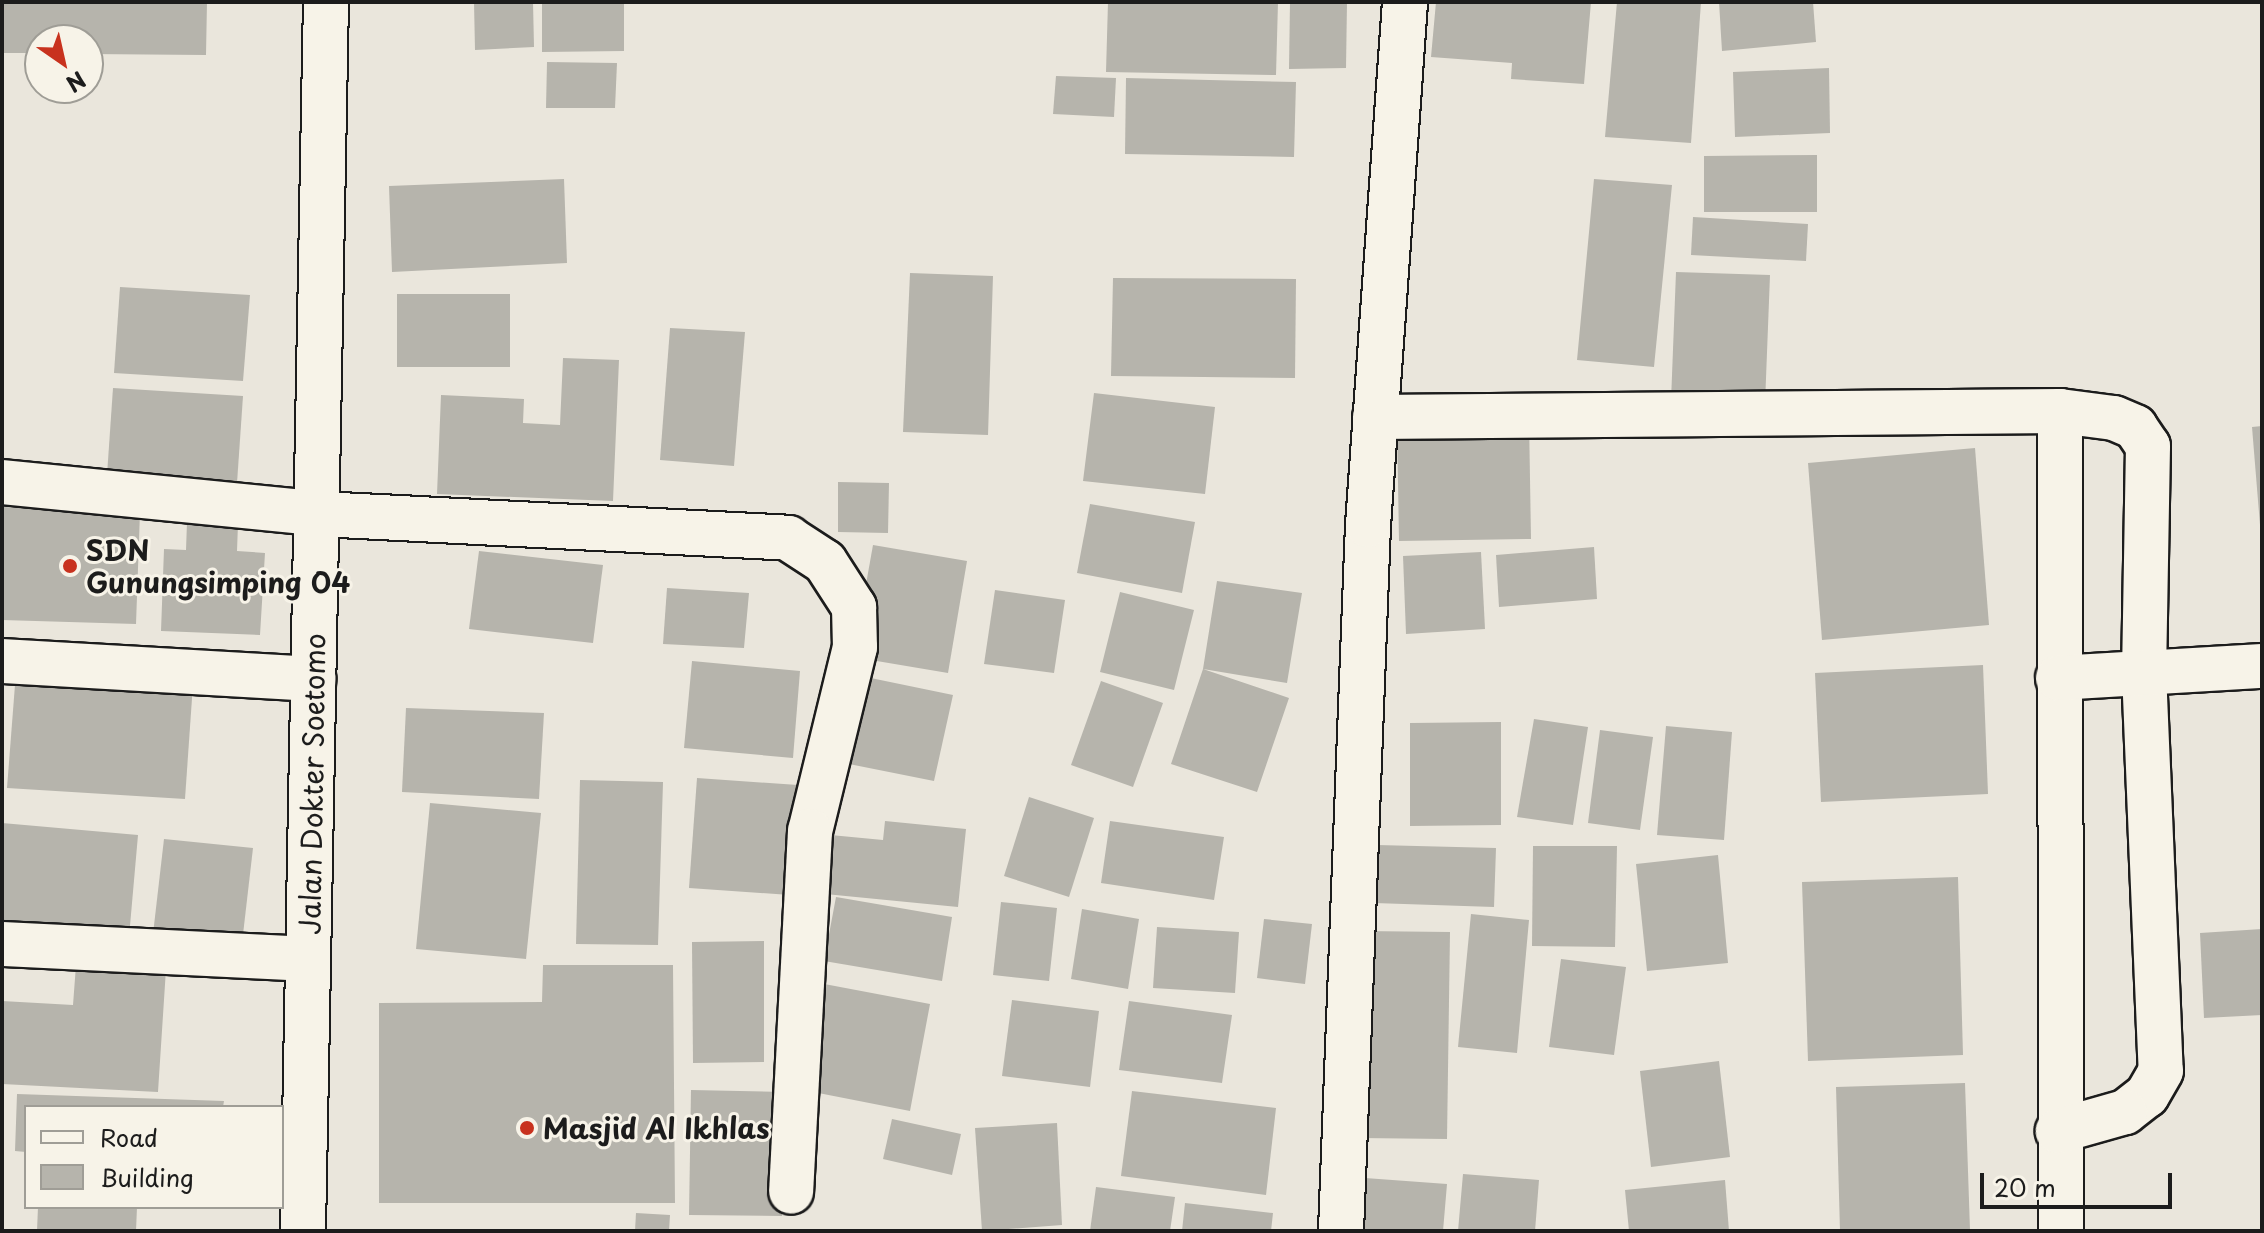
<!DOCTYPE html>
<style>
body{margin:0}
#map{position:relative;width:2264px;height:1233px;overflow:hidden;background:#eae6dc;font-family:"Playpen Sans",sans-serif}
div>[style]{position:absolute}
.building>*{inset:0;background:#b6b4ac}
.roads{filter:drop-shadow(2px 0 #1c1c1c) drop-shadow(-2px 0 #1c1c1c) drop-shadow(0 2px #1c1c1c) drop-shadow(0 -2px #1c1c1c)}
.minor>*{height:44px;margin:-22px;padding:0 22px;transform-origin:22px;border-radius:22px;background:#f7f3e8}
.tertiary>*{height:44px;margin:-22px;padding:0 22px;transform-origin:22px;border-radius:22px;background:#f7f3e8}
.dots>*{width:22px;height:22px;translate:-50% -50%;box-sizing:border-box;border:4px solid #f7f3e8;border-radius:50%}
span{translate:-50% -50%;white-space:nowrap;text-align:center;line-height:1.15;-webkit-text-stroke:6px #f7f3e8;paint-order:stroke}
.poi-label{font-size:28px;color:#1c1c1c;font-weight:700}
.left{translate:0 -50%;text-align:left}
.street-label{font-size:28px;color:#1c1c1c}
.frame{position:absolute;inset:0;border:4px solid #1c1c1c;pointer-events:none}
.legend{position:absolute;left:24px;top:1105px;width:260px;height:104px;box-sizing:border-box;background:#f7f3e8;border:2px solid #9f9d96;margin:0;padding:10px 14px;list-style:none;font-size:24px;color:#1c1c1c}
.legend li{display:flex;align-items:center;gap:16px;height:40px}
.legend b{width:40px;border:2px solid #9f9d96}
.north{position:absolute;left:24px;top:24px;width:80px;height:80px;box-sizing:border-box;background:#f7f3e8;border:2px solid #9f9d96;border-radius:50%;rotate:146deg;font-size:22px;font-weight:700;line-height:32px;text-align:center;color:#1c1c1c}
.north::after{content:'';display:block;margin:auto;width:28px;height:36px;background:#c8321e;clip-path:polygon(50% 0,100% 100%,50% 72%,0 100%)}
.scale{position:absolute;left:1980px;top:1173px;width:192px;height:36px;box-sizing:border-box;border:4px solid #1c1c1c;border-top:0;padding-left:10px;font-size:24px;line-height:28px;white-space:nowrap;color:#1c1c1c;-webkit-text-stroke:6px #f7f3e8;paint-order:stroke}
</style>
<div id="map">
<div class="building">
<div style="clip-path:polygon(2px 2px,207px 2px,206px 55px,88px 54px,88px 40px,40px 40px,40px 53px,2px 53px)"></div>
<div style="clip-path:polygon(474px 2px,533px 2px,534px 47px,475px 50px)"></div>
<div style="clip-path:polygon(542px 2px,624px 2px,624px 51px,542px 52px)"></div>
<div style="clip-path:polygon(1108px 2px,1278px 2px,1276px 75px,1106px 72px)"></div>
<div style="clip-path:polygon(1290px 2px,1347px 2px,1346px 68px,1289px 69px)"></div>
<div style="clip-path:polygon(1436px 2px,1591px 2px,1584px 84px,1511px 79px,1512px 63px,1431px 57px)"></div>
<div style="clip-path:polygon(1617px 2px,1701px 2px,1691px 143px,1605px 137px)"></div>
<div style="clip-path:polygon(1719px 2px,1813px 2px,1816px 42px,1722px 51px)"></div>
<div style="clip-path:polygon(547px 62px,617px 63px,615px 108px,546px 108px)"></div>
<div style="clip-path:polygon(1829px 68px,1830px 133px,1735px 137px,1733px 72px)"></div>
<div style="clip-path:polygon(1056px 76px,1116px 78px,1114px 117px,1053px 114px)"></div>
<div style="clip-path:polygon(1126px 78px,1296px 82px,1294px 157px,1125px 154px)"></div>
<div style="clip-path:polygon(1817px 155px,1817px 212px,1704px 212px,1704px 156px)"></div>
<div style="clip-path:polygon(564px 179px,567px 263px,392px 272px,389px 186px)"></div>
<div style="clip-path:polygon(1594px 179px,1672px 185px,1654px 367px,1577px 360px)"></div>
<div style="clip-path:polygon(1693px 217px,1808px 224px,1806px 261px,1691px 255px)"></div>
<div style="clip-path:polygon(1676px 272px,1770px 275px,1765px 404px,1671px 401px)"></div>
<div style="clip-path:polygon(910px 273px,993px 276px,988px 435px,903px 432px)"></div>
<div style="clip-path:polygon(1113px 278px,1296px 279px,1295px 378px,1111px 376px)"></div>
<div style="clip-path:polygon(120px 287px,250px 295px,243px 381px,114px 373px)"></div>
<div style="clip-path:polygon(397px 294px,510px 294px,510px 367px,397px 367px)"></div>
<div style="clip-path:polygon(670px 328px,745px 332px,734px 466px,660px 460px)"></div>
<div style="clip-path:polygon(563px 358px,619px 360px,613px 501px,437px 494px,441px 395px,524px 399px,523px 423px,560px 425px)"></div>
<div style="clip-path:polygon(113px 388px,243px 396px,237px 483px,107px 475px)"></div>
<div style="clip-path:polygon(1094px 393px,1215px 407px,1205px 494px,1083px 481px)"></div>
<div style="clip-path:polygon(1529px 419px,1531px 539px,1399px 541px,1397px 422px)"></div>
<div style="clip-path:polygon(2262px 426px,2262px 525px,2260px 525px,2252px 427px)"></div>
<div style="clip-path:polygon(1975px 448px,1989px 625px,1822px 640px,1808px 463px)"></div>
<div style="clip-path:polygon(838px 482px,889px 483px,888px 533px,838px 532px)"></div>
<div style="clip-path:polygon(1090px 504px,1195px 522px,1182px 593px,1077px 573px)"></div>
<div style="clip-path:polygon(2px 507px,140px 512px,136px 624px,2px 620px)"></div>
<div style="clip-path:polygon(187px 522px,238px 524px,237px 551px,265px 553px,260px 635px,161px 631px,164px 549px,186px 550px)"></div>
<div style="clip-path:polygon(873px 545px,967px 561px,948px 673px,853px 657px)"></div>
<div style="clip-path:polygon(1594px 547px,1597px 599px,1499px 607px,1496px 555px)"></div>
<div style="clip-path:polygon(479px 551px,603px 565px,593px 643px,469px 629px)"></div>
<div style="clip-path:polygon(1481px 552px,1485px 629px,1406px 634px,1403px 556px)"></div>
<div style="clip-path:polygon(1217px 581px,1302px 593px,1287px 683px,1203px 669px,1289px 698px,1257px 792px,1171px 764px,1203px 669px)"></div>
<div style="clip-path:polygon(667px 588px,749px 593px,744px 648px,663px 644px)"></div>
<div style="clip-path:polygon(995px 590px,1065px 600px,1054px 673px,984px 664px)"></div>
<div style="clip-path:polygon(1120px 592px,1194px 610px,1174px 690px,1100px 672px)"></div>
<div style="clip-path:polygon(692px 661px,800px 671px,793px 758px,684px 748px)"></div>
<div style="clip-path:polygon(1983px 665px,1988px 794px,1821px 802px,1815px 673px)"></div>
<div style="clip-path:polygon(16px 672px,193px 684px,185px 799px,7px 788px)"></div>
<div style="clip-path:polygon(861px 676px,953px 695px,934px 781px,844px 763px)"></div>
<div style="clip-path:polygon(1101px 681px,1163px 703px,1133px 787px,1071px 765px)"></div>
<div style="clip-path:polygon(406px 708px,544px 713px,539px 799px,402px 792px)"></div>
<div style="clip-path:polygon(1534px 719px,1588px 727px,1573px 825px,1517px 817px)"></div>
<div style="clip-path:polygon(1501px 722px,1501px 825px,1410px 826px,1410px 723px)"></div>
<div style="clip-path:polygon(1666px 726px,1732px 732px,1724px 840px,1657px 835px)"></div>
<div style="clip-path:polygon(1600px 730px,1653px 737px,1640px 830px,1588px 823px)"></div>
<div style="clip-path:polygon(697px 778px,798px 785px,790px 895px,689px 888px)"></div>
<div style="clip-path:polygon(580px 780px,663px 782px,658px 945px,576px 944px)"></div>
<div style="clip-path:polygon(1029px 797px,1094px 818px,1069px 897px,1004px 876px)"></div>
<div style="clip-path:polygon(430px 803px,541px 813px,526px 959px,416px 949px)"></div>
<div style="clip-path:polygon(885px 821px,966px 829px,958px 907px,815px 893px,820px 834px,883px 840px)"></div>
<div style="clip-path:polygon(1110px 821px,1224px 837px,1214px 900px,1101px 883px)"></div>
<div style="clip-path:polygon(2px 823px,138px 835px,129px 937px,2px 926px)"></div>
<div style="clip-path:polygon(164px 839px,253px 848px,242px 943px,153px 934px)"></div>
<div style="clip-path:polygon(1377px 845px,1496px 848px,1494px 907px,1374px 903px)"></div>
<div style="clip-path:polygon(1533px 846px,1617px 846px,1615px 947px,1532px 946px)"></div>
<div style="clip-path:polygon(1718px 855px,1728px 963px,1647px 971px,1636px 864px)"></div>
<div style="clip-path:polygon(1958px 877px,1963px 1055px,1808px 1061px,1802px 882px)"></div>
<div style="clip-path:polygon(836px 897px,952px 917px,942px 981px,824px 961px)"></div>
<div style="clip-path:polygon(1001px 902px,1057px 908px,1049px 981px,993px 975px)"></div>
<div style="clip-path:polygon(1082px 909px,1139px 919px,1128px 989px,1071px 979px)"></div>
<div style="clip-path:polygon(1471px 914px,1529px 920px,1517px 1053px,1458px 1047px)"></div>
<div style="clip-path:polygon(1264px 919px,1312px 924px,1305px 984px,1257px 978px)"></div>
<div style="clip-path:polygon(1157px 927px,1239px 932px,1235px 993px,1153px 988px)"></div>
<div style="clip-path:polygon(2262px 929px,2262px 1015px,2204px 1018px,2200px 933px)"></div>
<div style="clip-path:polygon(1361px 931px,1450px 932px,1447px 1139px,1359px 1138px)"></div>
<div style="clip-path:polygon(764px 941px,764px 1062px,693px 1063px,692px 942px)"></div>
<div style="clip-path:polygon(1561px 959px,1626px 967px,1614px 1055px,1549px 1047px)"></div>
<div style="clip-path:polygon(76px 965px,166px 969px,158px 1092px,2px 1084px,2px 1001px,73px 1005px)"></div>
<div style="clip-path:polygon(543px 965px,673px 965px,675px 1203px,379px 1203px,379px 1003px,542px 1002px)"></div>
<div style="clip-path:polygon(819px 983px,930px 1004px,910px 1111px,798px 1089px)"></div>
<div style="clip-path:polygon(1012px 1000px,1099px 1011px,1090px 1087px,1002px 1076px)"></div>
<div style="clip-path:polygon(1129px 1001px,1232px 1015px,1222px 1083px,1119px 1070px)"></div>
<div style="clip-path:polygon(1719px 1061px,1730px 1157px,1651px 1167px,1640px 1071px)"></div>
<div style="clip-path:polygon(1965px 1083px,1970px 1230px,1840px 1231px,1836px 1087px)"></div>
<div style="clip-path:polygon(691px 1090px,785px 1092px,782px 1216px,689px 1215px)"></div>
<div style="clip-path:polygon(1132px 1091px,1276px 1108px,1266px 1195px,1121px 1176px)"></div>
<div style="clip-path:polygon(17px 1094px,224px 1101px,223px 1107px,26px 1107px,26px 1152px,15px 1151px)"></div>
<div style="clip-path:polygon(892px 1119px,961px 1134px,952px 1175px,883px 1159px)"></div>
<div style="clip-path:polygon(1057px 1123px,1062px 1225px,982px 1231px,975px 1128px)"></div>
<div style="clip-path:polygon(1463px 1174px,1539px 1180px,1535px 1231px,1458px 1231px)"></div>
<div style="clip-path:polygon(1365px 1178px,1447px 1184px,1443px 1231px,1361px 1231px)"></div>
<div style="clip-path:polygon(1725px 1180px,1729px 1231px,1629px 1231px,1625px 1190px)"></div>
<div style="clip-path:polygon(1096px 1187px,1175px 1197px,1170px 1231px,1090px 1231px)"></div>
<div style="clip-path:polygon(1185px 1203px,1273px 1213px,1271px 1231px,1182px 1231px)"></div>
<div style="clip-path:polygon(38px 1207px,137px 1207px,136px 1231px,37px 1231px)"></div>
<div style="clip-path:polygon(636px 1213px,670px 1215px,669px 1231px,635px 1231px)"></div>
</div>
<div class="roads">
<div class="minor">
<div style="left:2060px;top:411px;width:820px;rotate:89.93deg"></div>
<div style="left:1375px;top:417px;width:685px;rotate:-0.5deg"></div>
<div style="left:2060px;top:411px;width:54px;rotate:7.4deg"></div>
<div style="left:2114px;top:418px;width:23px;rotate:23deg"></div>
<div style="left:2135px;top:427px;width:23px;rotate:56deg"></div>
<div style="left:2148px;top:446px;width:226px;rotate:91deg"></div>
<div style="left:2144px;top:672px;width:399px;rotate:87.6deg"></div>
<div style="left:2161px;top:1071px;width:28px;rotate:120deg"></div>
<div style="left:2147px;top:1095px;width:28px;rotate:142deg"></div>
<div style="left:2125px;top:1112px;width:70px;rotate:164.2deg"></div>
<div style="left:2px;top:482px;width:320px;rotate:5.7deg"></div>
<div style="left:320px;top:514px;width:469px;rotate:2.9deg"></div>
<div style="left:788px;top:538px;width:44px;rotate:33deg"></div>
<div style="left:825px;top:562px;width:54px;rotate:57.2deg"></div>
<div style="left:854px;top:607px;width:40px;rotate:88.6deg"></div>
<div style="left:855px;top:647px;width:189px;rotate:103.7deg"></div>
<div style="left:810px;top:831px;width:361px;rotate:93deg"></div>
<div style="left:2px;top:661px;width:312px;rotate:3.3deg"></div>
<div style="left:2058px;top:678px;width:204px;rotate:-3.4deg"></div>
<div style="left:2px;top:944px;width:306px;rotate:2.8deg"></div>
<div style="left:1341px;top:1231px;width:707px;rotate:-87.81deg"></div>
<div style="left:1368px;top:525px;width:524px;rotate:-85.95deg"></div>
</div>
<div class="tertiary">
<div style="left:303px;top:1231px;width:1229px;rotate:-88.93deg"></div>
</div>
</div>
<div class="dots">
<div style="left:70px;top:566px;background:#c8321e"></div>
<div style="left:527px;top:1128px;background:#c8321e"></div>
</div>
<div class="poi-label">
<span class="left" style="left:86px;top:566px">SDN<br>Gunungsimping 04</span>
<span class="left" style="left:543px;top:1128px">Masjid Al Ikhlas</span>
</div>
<div class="street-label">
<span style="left:312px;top:784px;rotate:-89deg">Jalan Dokter Soetomo</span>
</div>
<div class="frame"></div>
<ul class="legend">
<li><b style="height:10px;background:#f7f3e8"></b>Road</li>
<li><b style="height:22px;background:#b6b4ac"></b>Building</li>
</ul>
<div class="north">N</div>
<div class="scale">20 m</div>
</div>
